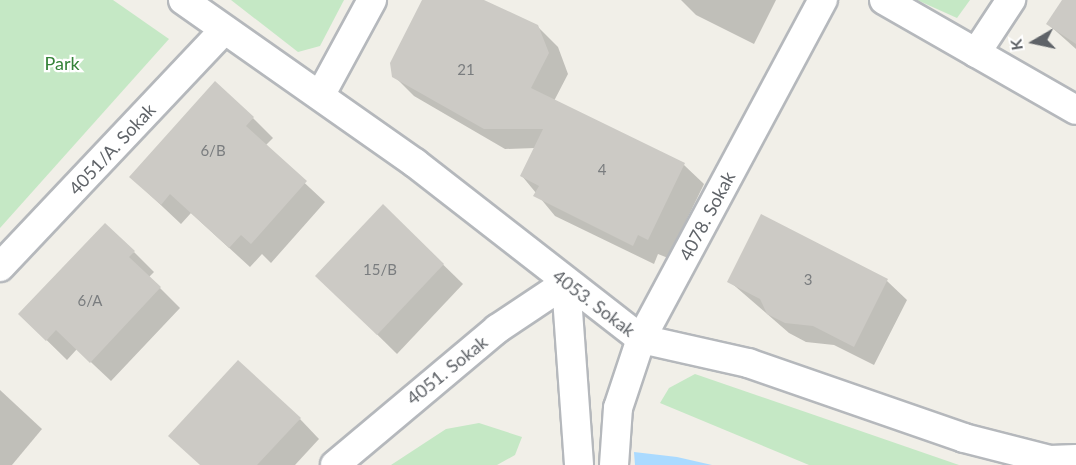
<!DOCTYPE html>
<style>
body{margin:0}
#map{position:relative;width:1076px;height:465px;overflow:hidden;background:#f1efe8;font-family:Lato,sans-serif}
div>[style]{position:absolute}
.green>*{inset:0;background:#c5e8c5}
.water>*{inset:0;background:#aadaff}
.shadow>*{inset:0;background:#0003}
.building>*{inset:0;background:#cccac5}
.roads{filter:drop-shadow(2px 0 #b5b8bc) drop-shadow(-2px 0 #b5b8bc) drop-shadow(0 2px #b5b8bc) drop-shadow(0 -2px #b5b8bc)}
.minor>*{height:28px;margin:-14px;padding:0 14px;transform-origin:14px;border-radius:14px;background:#fff}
span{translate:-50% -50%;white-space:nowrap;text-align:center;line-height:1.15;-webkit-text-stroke:4.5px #fff;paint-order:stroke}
.number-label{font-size:15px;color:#7a7d7f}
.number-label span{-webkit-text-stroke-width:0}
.park-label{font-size:18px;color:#348238}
.street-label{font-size:18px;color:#5f6368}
.north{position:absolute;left:1004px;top:12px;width:60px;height:60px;-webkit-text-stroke:4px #fff;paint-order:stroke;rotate:261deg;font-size:16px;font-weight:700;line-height:24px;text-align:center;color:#5f6368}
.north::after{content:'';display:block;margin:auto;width:21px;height:27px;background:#5f6368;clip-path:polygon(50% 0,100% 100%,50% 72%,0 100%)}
</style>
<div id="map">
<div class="green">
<div style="clip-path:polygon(0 0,113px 0,169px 39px,0 228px)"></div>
<div style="clip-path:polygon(231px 0,344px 0,320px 46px,298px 52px)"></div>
<div style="clip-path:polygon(917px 0,970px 0,957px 18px)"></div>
<div style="clip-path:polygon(695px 374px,823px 418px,959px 465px,809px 465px,660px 403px,669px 388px)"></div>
<div style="clip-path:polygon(479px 423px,522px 437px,515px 455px,497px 465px,391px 465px,446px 429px)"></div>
</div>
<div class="water">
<div style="clip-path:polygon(634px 452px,677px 457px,712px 465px,635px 465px)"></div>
</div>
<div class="shadow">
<div style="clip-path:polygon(423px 0,481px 0,537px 26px,558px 47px,568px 74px,554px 101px,684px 165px,704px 184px,668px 258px,658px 254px,654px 264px,555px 216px,522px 176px,535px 148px,505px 149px,414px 96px,394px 76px)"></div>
<div style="clip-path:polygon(681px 0,776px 0,754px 44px,696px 15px)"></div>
<div style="clip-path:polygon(1064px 0,1076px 0,1076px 49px,1048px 24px)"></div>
<div style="clip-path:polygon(253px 118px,273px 138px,265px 146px,325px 202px,271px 263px,262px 254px,250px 267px,191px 213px,181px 224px,131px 177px)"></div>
<div style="clip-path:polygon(383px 206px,463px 284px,397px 354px,337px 295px)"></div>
<div style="clip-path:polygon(134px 252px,154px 272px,149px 277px,180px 308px,111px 381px,77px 349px,67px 360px,20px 314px)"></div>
<div style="clip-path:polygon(729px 281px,887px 281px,907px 300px,874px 365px,834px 345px,806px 342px,789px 333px)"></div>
<div style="clip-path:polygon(0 390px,42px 429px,12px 465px,0 465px)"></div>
<div style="clip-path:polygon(300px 419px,319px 439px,295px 465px,201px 465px)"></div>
</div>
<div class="building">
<div style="clip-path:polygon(422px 0,484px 0,538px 25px,549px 53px,531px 88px,685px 163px,648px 240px,638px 235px,633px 246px,533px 196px,539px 186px,520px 176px,543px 129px,484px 129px,392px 77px,390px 63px)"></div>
<div style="clip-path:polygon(1062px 0,1076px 0,1076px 44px,1046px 24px)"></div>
<div style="clip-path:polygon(215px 81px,254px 117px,246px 126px,307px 181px,251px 244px,241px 235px,229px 248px,170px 194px,161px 205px,129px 177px)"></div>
<div style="clip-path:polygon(383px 204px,444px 264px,377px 335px,315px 276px)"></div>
<div style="clip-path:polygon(761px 214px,888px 279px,854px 347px,813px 326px,785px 323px,767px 314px,760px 299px,727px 282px)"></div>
<div style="clip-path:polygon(105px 223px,135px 251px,129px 257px,161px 287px,90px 363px,56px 330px,46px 341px,18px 314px)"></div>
<div style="clip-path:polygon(238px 360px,301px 418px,257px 465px,200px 465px,168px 436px)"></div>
</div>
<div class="roads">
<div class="minor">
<div style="left:183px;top:0;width:284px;rotate:35.1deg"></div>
<div style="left:415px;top:163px;width:286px;rotate:37.9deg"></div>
<div style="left:641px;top:339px;width:110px;rotate:12.6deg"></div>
<div style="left:748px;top:363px;width:229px;rotate:19.1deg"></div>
<div style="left:964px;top:438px;width:89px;rotate:14.3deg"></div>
<div style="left:1050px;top:460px;width:26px;rotate:-2deg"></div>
<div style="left:884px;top:0;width:221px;rotate:29.8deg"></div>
<div style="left:976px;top:53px;width:64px;rotate:-56.6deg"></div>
<div style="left:321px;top:94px;width:107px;rotate:-61.5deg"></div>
<div style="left:0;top:267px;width:325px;rotate:-46.6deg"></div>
<div style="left:566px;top:283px;width:182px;rotate:85.9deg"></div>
<div style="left:335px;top:465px;width:212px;rotate:-40deg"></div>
<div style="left:497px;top:329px;width:83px;rotate:-33.7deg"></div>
<div style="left:614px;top:465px;width:57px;rotate:-86deg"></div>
<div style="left:618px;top:408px;width:73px;rotate:-71.6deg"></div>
<div style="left:641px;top:339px;width:385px;rotate:-61.8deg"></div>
</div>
</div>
<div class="number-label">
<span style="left:466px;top:70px">21</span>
<span style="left:213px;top:151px">6/B</span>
<span style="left:602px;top:170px">4</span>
<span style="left:380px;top:270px">15/B</span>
<span style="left:808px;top:280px">3</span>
<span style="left:90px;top:301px">6/A</span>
</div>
<div class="park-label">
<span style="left:62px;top:63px">Park</span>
</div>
<div class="street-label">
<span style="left:112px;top:149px;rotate:-47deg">4051/A. Sokak</span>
<span style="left:707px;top:216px;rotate:-62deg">4078. Sokak</span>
<span style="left:594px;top:303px;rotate:37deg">4053. Sokak</span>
<span style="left:447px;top:370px;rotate:-39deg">4051. Sokak</span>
</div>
<div class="north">K</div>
</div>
